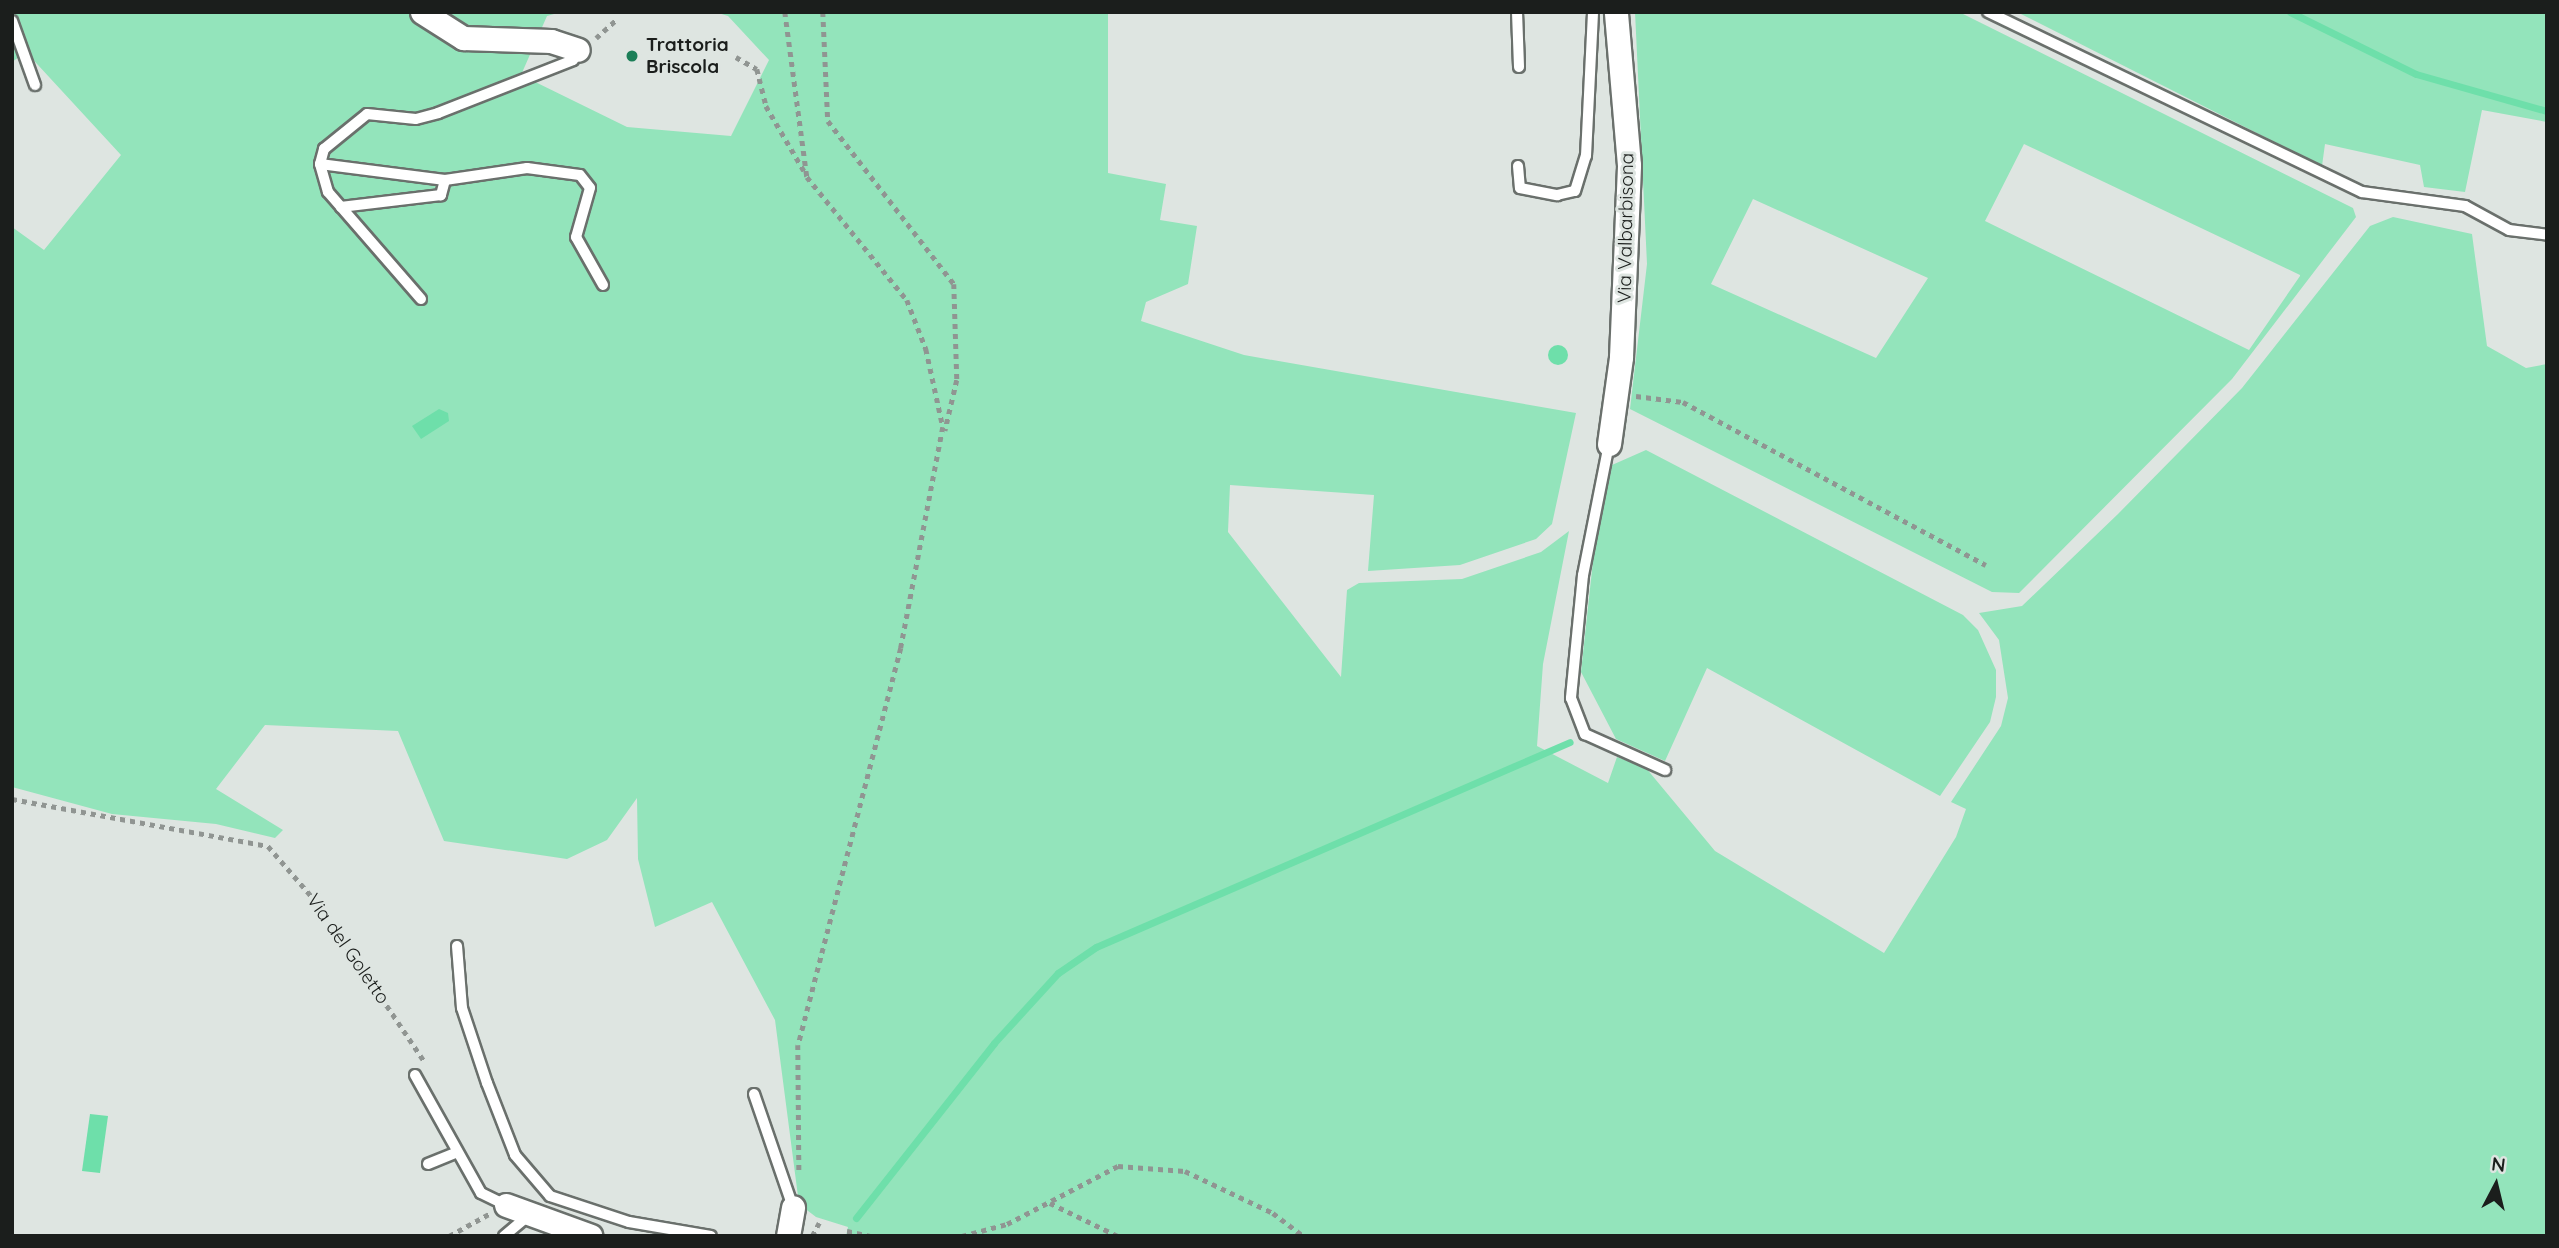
<!DOCTYPE html>
<style>
body{margin:0}
#map{position:relative;width:2559px;height:1248px;overflow:hidden;background:#dee5e1;font-family:Quicksand,sans-serif}
div>[style]{position:absolute}
.green>*{inset:0;background:#93e4bb}
.water>*{inset:0;background:#6edfaa}
.round{border-radius:50%}
.stream>*{height:7px;margin:-3.5px;padding:0 3.5px;transform-origin:3.5px;border-radius:3.5px;background:#6edfaa}
.path>*{height:4.5px;margin-top:-2.25px;transform-origin:0;background:repeating-linear-gradient(90deg,#909592 0 5px,transparent 0 10px)}
.roads{filter:drop-shadow(2px 0 #6a706c) drop-shadow(-2px 0 #6a706c) drop-shadow(0 2px #6a706c) drop-shadow(0 -2px #6a706c)}
.lane>*{height:10px;margin:-5px;padding:0 5px;transform-origin:5px;border-radius:5px;background:#fff}
.street>*{height:23px;margin:-11.5px;padding:0 11.5px;transform-origin:11.5px;border-radius:11.5px;background:#fff}
.dots>*{width:19px;height:19px;translate:-50% -50%;box-sizing:border-box;border:4px solid #dee5e1;border-radius:50%}
span{translate:-50% -50%;white-space:nowrap;text-align:center;line-height:1.15;-webkit-text-stroke:6px #dee5e1;paint-order:stroke}
.poi-label{font-size:19px;color:#1b1e1c;font-weight:700}
.left{translate:0 -50%;text-align:left}
.street-label{font-size:19px;color:#1b1e1c}
.frame{position:absolute;inset:0;border:14px solid #1b1e1c;pointer-events:none}
.north{position:absolute;left:2461px;top:1150px;width:70px;height:70px;-webkit-text-stroke:5px #dee5e1;paint-order:stroke;rotate:7deg;font-size:19px;font-weight:700;line-height:28px;text-align:center;color:#1b1e1c}
.north::after{content:'';display:block;margin:auto;width:24px;height:32px;background:#1b1e1c;clip-path:polygon(50% 0,100% 100%,50% 72%,0 100%)}
</style>
<div id="map">
<div class="green">
<div style="clip-path:polygon(12px 12px,561px 12px,547px 16px,521px 75px,627px 127px,731px 136px,769px 60px,728px 16px,715px 12px,1108px 12px,1108px 173px,1166px 184px,1160px 220px,1197px 226px,1188px 284px,1146px 302px,1141px 321px,1244px 355px,1576px 413px,1552px 524px,1536px 539px,1460px 565px,1368px 571px,1374px 495px,1230px 485px,1228px 532px,1341px 677px,1347px 590px,1359px 583px,1462px 579px,1541px 552px,1569px 531px,1543px 664px,1537px 746px,1608px 783px,1617px 757px,1646px 768px,1715px 851px,1884px 953px,1956px 837px,1966px 809px,1951px 802px,2001px 726px,2008px 698px,1999px 640px,1979px 613px,2022px 606px,2118px 514px,2242px 388px,2370px 226px,2393px 217px,2472px 234px,2487px 346px,2526px 368px,2547px 364px,2547px 1236px,846px 1236px,848px 1227px,816px 1217px,799px 1204px,775px 1020px,712px 902px,655px 927px,638px 859px,637px 798px,607px 840px,567px 859px,444px 841px,398px 731px,265px 725px,216px 789px,283px 830px,275px 838px,216px 824px,112px 814px,12px 787px,12px 227px,44px 250px,121px 155px,26px 52px,12px 62px)"></div>
<div style="clip-path:polygon(evenodd,1635px 12px,1959px 12px,2353px 208px,2356px 217px,2232px 379px,2019px 593px,1992px 592px,1630px 409px,1647px 264px,1635px 12px,2024px 144px,2300px 275px,2300px 276px,2249px 350px,1985px 221px,2024px 144px,1635px 12px,1753px 199px,1928px 278px,1876px 358px,1711px 284px,1753px 199px)"></div>
<div style="clip-path:polygon(2017px 12px,2547px 12px,2547px 122px,2482px 110px,2465px 192px,2424px 187px,2420px 165px,2325px 144px,2322px 166px)"></div>
<div style="clip-path:polygon(1646px 450px,1963px 615px,1978px 630px,1996px 670px,1996px 697px,1990px 722px,1940px 796px,1707px 668px,1665px 761px,1616px 739px,1581px 672px,1593px 561px,1612px 465px)"></div>
</div>
<div class="water">
<div class="round" style="left:1548px;top:345px;width:20px;height:20px"></div>
<div style="clip-path:polygon(439px 409px,448px 413px,449px 421px,421px 439px,412px 426px)"></div>
<div style="clip-path:polygon(90px 1114px,108px 1116px,100px 1173px,82px 1171px)"></div>
</div>
<div class="stream">
<div style="left:2290px;top:12px;width:140px;rotate:26.2deg"></div>
<div style="left:2416px;top:74px;width:136px;rotate:15.8deg"></div>
<div style="left:856px;top:1218px;width:223px;rotate:-51.7deg"></div>
<div style="left:994px;top:1043px;width:95px;rotate:-47.6deg"></div>
<div style="left:1058px;top:973px;width:46px;rotate:-34.4deg"></div>
<div style="left:1096px;top:947px;width:516px;rotate:-23.39deg"></div>
</div>
<div class="path">
<div style="left:785px;top:12px;width:166px;rotate:82.4deg"></div>
<div style="left:807px;top:177px;width:159px;rotate:50.9deg"></div>
<div style="left:907px;top:300px;width:53px;rotate:68.8deg"></div>
<div style="left:926px;top:349px;width:80px;rotate:77.7deg"></div>
<div style="left:943px;top:427px;width:225px;rotate:100.8deg"></div>
<div style="left:901px;top:648px;width:410px;rotate:104.5deg"></div>
<div style="left:798px;top:1045px;width:126px;rotate:89.5deg"></div>
<div style="left:823px;top:12px;width:109px;rotate:87.4deg"></div>
<div style="left:828px;top:121px;width:206px;rotate:52.3deg"></div>
<div style="left:954px;top:284px;width:96px;rotate:88.2deg"></div>
<div style="left:957px;top:380px;width:52px;rotate:103.2deg"></div>
<div style="left:596px;top:38px;width:28px;rotate:-42deg"></div>
<div style="left:736px;top:57px;width:24px;rotate:30deg"></div>
<div style="left:757px;top:69px;width:38px;rotate:76deg"></div>
<div style="left:766px;top:106px;width:81px;rotate:59.6deg"></div>
<div style="left:1636px;top:396px;width:47px;rotate:7.3deg"></div>
<div style="left:1683px;top:402px;width:344px;rotate:28.3deg"></div>
<div style="left:12px;top:799px;width:260px;rotate:10.4deg"></div>
<div style="left:268px;top:846px;width:79px;rotate:49.1deg"></div>
<div style="left:320px;top:906px;width:187px;rotate:56.1deg"></div>
<div style="left:1050px;top:1203px;width:76px;rotate:25.9deg"></div>
<div style="left:847px;top:1231px;width:25px;rotate:12deg"></div>
<div style="left:449px;top:1236px;width:46px;rotate:-28.8deg"></div>
<div style="left:812px;top:1236px;width:15px;rotate:-62deg"></div>
<div style="left:962px;top:1236px;width:47px;rotate:-14.9deg"></div>
<div style="left:1007px;top:1224px;width:125px;rotate:-27.6deg"></div>
<div style="left:1118px;top:1166px;width:67px;rotate:4.3deg"></div>
<div style="left:1185px;top:1171px;width:98px;rotate:25.5deg"></div>
<div style="left:1273px;top:1213px;width:39px;rotate:37deg"></div>
</div>
<div class="roads">
<div class="lane">
<div style="left:1517px;top:12px;width:55px;rotate:87.9deg"></div>
<div style="left:1988px;top:12px;width:415px;rotate:25.7deg"></div>
<div style="left:2362px;top:192px;width:104px;rotate:7.7deg"></div>
<div style="left:2465px;top:206px;width:50px;rotate:28.6deg"></div>
<div style="left:2509px;top:230px;width:38px;rotate:7deg"></div>
<div style="left:12px;top:21px;width:68px;rotate:70.2deg"></div>
<div style="left:320px;top:164px;width:126px;rotate:7.3deg"></div>
<div style="left:445px;top:180px;width:16px;rotate:105deg"></div>
<div style="left:441px;top:195px;width:101px;rotate:173.2deg"></div>
<div style="left:1518px;top:166px;width:22px;rotate:85deg"></div>
<div style="left:1520px;top:188px;width:38px;rotate:11deg"></div>
<div style="left:1557px;top:195px;width:18px;rotate:-13deg"></div>
<div style="left:1575px;top:191px;width:37px;rotate:-73deg"></div>
<div style="left:1586px;top:156px;width:144px;rotate:-87.2deg"></div>
<div style="left:445px;top:180px;width:83px;rotate:-8.3deg"></div>
<div style="left:527px;top:168px;width:53px;rotate:7.5deg"></div>
<div style="left:580px;top:175px;width:16px;rotate:52deg"></div>
<div style="left:590px;top:188px;width:51px;rotate:105.9deg"></div>
<div style="left:576px;top:237px;width:55px;rotate:60.6deg"></div>
<div style="left:421px;top:299px;width:142px;rotate:-131deg"></div>
<div style="left:328px;top:192px;width:29px;rotate:-106deg"></div>
<div style="left:320px;top:164px;width:16px;rotate:-75deg"></div>
<div style="left:324px;top:149px;width:55px;rotate:-39.1deg"></div>
<div style="left:367px;top:114px;width:49px;rotate:5.8deg"></div>
<div style="left:416px;top:119px;width:23px;rotate:-15deg"></div>
<div style="left:438px;top:113px;width:145px;rotate:-21.4deg"></div>
<div style="left:573px;top:60px;width:11px;rotate:-63deg"></div>
<div style="left:1609px;top:444px;width:134px;rotate:101.2deg"></div>
<div style="left:1583px;top:575px;width:124px;rotate:95.6deg"></div>
<div style="left:1571px;top:698px;width:39px;rotate:69deg"></div>
<div style="left:1585px;top:734px;width:88px;rotate:24.2deg"></div>
<div style="left:457px;top:946px;width:62px;rotate:85.4deg"></div>
<div style="left:462px;top:1008px;width:79px;rotate:71.6deg"></div>
<div style="left:487px;top:1083px;width:77px;rotate:68.7deg"></div>
<div style="left:515px;top:1155px;width:54px;rotate:49.5deg"></div>
<div style="left:550px;top:1196px;width:83px;rotate:18.2deg"></div>
<div style="left:629px;top:1222px;width:83px;rotate:9.7deg"></div>
<div style="left:415px;top:1075px;width:135px;rotate:60.8deg"></div>
<div style="left:481px;top:1193px;width:28px;rotate:26deg"></div>
<div style="left:754px;top:1094px;width:120px;rotate:71deg"></div>
<div style="left:428px;top:1164px;width:31px;rotate:-22deg"></div>
<div style="left:504px;top:1236px;width:31px;rotate:-40deg"></div>
</div>
<div class="street">
<div style="left:422px;top:12px;width:49px;rotate:32.4deg"></div>
<div style="left:463px;top:38px;width:88px;rotate:2deg"></div>
<div style="left:551px;top:41px;width:28px;rotate:18deg"></div>
<div style="left:1609px;top:444px;width:88px;rotate:-82.1deg"></div>
<div style="left:1621px;top:357px;width:192px;rotate:-87.6deg"></div>
<div style="left:1629px;top:165px;width:154px;rotate:-94.9deg"></div>
<div style="left:506px;top:1205px;width:90px;rotate:20deg"></div>
<div style="left:788px;top:1236px;width:29px;rotate:-80deg"></div>
</div>
</div>
<div class="dots">
<div style="left:632px;top:56px;background:#1b7e57"></div>
</div>
<div class="poi-label">
<span class="left" style="left:646px;top:56px">Trattoria<br>Briscola</span>
</div>
<div class="street-label">
<span style="left:1626px;top:228px;rotate:-89deg">Via Valbarbisona</span>
<span style="left:348px;top:949px;rotate:55deg">Via del Goletto</span>
</div>
<div class="frame"></div>
<div class="north">N</div>
</div>
